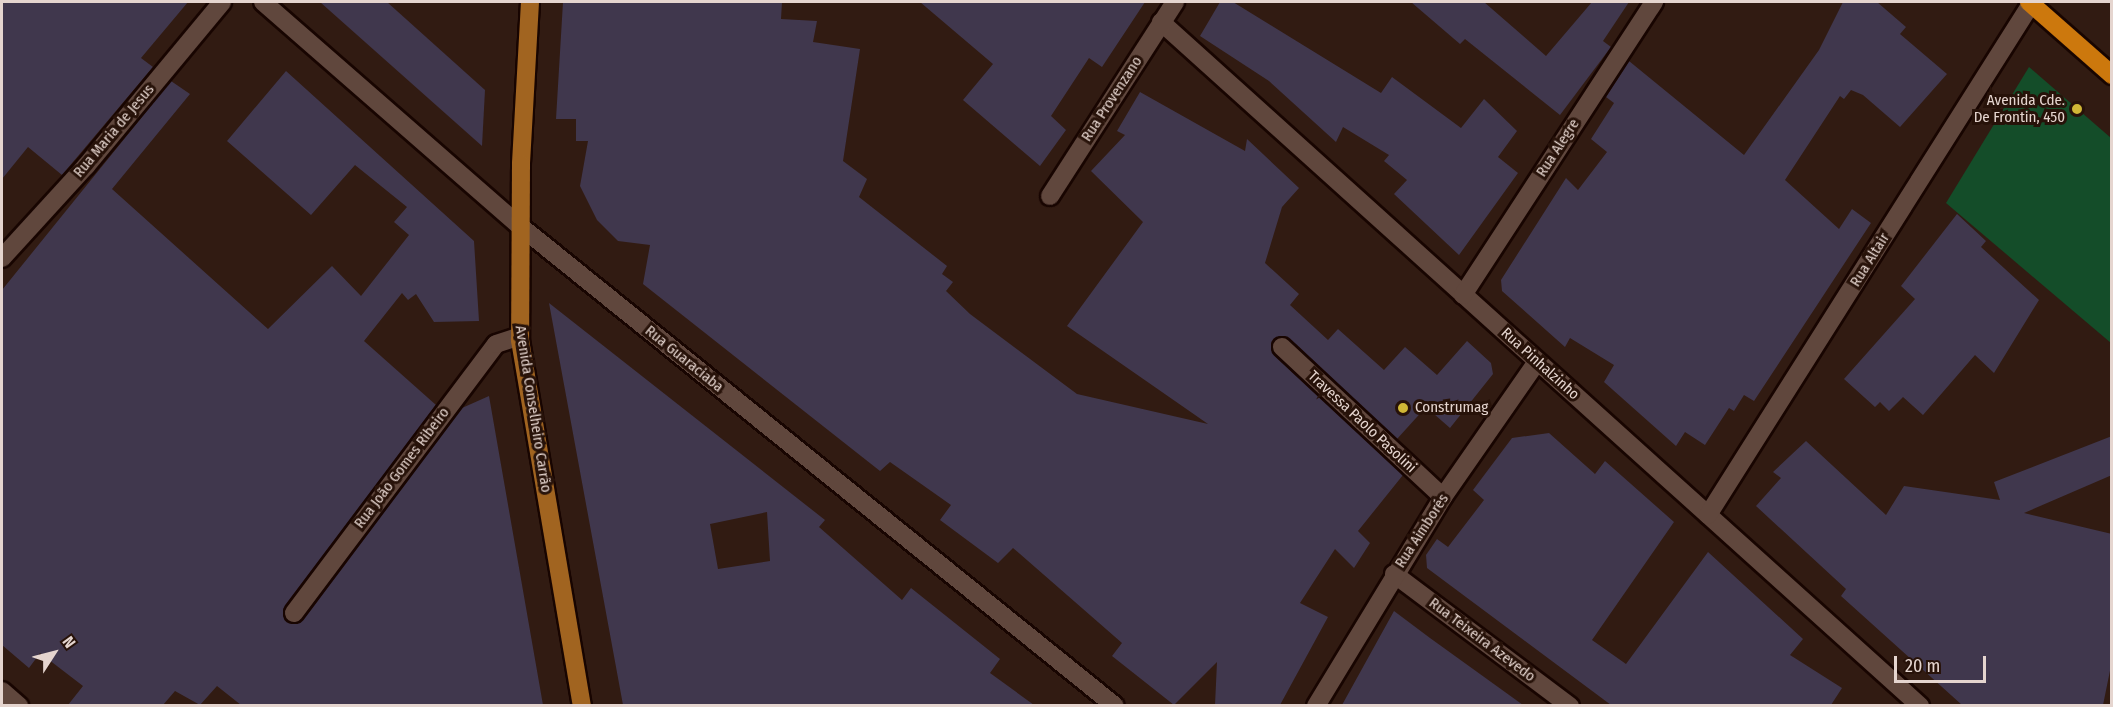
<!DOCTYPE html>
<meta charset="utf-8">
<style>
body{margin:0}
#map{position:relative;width:2113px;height:707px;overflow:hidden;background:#311b12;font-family:"Fira Sans Condensed",sans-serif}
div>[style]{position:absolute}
.green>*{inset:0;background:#144d29}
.building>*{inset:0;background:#40374d}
.roads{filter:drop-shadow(2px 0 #180501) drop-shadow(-2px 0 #180501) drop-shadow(0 2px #180501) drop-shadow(0 -2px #180501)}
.minor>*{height:18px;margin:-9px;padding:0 9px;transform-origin:9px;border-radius:9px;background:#60473d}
.major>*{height:18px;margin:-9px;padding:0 9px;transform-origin:9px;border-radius:9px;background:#a16420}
.highway>*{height:18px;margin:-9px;padding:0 9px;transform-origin:9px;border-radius:9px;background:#cc780d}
.dots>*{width:16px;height:16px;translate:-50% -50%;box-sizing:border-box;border:3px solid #271209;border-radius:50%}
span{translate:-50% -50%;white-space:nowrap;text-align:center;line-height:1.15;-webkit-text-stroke:6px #271209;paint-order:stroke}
.street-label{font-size:15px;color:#e5d5cf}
.poi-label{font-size:15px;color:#e5d5cf}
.right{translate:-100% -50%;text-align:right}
.left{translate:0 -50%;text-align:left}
.frame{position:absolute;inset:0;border:3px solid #e5d5cf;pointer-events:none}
.north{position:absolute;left:24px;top:623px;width:60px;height:60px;-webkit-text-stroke:4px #271209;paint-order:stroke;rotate:54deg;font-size:16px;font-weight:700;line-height:24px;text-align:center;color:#e5d5cf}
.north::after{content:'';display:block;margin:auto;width:21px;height:27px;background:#e5d5cf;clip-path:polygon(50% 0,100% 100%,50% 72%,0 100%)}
.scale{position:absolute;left:1894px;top:656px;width:92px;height:27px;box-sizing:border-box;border:3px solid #e5d5cf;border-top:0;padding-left:8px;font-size:18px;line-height:21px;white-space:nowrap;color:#e5d5cf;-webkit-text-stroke:4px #271209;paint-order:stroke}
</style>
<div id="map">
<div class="green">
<div style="clip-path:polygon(2029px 67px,2111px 138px,2111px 343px,1946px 203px)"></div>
</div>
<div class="building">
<div style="clip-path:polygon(2px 2px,188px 2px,141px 58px,153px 67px,62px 175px,28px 147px,2px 179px)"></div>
<div style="clip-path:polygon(320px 2px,387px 2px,485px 90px,482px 146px)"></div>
<div style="clip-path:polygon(563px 2px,782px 2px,781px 19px,817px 21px,813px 42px,860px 49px,843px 161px,867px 179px,859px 197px,947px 266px,942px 274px,953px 282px,946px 291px,970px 314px,1077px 394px,1208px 424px,1067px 326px,1143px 222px,1091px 171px,1125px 135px,1117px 131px,1140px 92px,1245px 151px,1247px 139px,1299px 188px,1282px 207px,1265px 263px,1299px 294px,1290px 305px,1328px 340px,1338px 329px,1384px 370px,1405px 347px,1437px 375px,1467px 341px,1491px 363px,1493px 374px,1450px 428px,1426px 407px,1397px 439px,1290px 339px,1273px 340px,1274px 355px,1403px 475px,1358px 531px,1370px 543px,1354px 568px,1335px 549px,1300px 603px,1328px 617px,1280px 705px,1215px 705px,1217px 662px,1174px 705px,1112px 656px,1122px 643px,1013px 548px,998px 563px,940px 520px,951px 505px,890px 462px,880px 471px,643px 284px,650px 245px,618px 241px,597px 220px,580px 186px,588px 141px,576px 141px,576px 119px,556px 119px)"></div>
<div style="clip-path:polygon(920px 2px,1145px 2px,1102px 67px,1089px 58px,1051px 116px,1066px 130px,1040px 166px,963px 100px,993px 64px)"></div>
<div style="clip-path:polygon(1220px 2px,1233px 2px,1381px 93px,1392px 77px,1461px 128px,1484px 99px,1517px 131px,1498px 157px,1518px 173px,1459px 255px,1394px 194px,1407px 180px,1384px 161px,1389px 155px,1343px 127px,1336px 142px,1269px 81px,1200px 36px)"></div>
<div style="clip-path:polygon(1411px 2px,1484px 2px,1546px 56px,1592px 2px,1629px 2px,1603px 41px,1611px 47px,1560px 115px,1465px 39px,1460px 44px)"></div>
<div style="clip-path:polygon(1843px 2px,1877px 2px,1906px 27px,1900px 34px,1947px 74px,1900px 127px,1863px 95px,1851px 90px,1844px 99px,1840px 96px,1785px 180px,1839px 229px,1852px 209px,1871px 223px,1754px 401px,1744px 395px,1734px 411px,1729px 408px,1705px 445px,1685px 432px,1676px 446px,1604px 382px,1614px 365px,1570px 338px,1565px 347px,1502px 291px,1501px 280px,1566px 178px,1578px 190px,1607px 152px,1591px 139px,1614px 103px,1606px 97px,1629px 61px,1744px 155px,1819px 50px)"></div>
<div style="clip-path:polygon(286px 71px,474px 241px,479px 321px,434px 322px,416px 294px,408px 300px,402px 293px,364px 341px,436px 405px,285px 606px,284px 617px,292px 624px,303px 620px,462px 408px,489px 396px,543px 705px,241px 705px,217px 686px,200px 705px,175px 691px,163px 705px,68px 705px,83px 686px,40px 653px,29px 668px,2px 645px,2px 290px,171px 81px,190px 94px,112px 189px,268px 329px,332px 266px,361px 296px,409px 235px,394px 222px,407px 207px,355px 165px,311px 215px,227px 141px)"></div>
<div style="clip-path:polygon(1957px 214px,1986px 241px,1981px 247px,2039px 300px,1994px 373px,1975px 355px,1923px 415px,1903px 397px,1889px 411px,1880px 402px,1875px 407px,1844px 379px,1915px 299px,1901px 286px)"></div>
<div style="clip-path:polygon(evenodd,549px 303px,825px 520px,819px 527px,902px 600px,911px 588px,1000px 659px,990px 673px,1034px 705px,623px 705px,549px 303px,767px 512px,770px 561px,718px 569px,710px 524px,767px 512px)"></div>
<div style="clip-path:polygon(1549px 433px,1595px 474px,1605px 461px,1674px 522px,1592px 640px,1626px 664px,1708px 552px,1803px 639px,1790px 655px,1842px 688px,1831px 705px,1611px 705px,1427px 568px,1426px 555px,1437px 539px,1448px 547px,1484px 500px,1473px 490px,1512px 438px)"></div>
<div style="clip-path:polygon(2112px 436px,2112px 475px,2024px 513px,2112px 534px,2112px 661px,2103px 705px,1962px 705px,1841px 596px,1846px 589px,1756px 506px,1781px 478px,1773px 472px,1806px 441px,1886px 515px,1904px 486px,2000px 500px,1994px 482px)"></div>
<div style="clip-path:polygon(1394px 611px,1430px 638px,1523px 705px,1342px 705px)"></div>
</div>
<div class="roads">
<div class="minor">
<div style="left:263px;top:2px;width:341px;rotate:41.1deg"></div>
<div style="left:520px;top:226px;width:764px;rotate:38.89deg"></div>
<div style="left:1161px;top:22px;width:1022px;rotate:42.02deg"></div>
<div style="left:1050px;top:196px;width:231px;rotate:-57.2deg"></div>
<div style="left:2px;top:258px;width:125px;rotate:-47.6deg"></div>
<div style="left:86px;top:166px;width:213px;rotate:-50.3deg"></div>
<div style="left:1463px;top:295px;width:350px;rotate:-56.9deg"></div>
<div style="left:1282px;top:347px;width:220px;rotate:43deg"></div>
<div style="left:1708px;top:515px;width:605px;rotate:-57.7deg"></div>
<div style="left:1394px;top:574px;width:220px;rotate:36.9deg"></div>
<div style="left:294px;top:613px;width:336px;rotate:-53.1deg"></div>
<div style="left:496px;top:344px;width:25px;rotate:-18deg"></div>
<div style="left:2px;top:691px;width:23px;rotate:41deg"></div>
<div style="left:1316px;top:706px;width:245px;rotate:-58.7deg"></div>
<div style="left:1443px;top:497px;width:165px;rotate:-55.2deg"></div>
</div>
<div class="major">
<div style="left:530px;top:2px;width:162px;rotate:93.2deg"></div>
<div style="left:521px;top:164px;width:176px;rotate:90.3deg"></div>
<div style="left:520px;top:340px;width:371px;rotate:80.4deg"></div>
</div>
<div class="highway">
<div style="left:2029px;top:2px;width:111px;rotate:41.3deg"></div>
</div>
</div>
<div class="dots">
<div style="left:2077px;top:109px;background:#d0b736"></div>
<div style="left:1403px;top:408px;background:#d0b736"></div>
</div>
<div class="street-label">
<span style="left:1112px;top:99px;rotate:-57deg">Rua Provenzano</span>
<span style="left:114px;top:131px;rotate:-50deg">Rua Maria de Jesus</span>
<span style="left:1558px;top:148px;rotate:-57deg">Rua Alegre</span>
<span style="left:1870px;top:260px;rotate:-58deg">Rua Altair</span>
<span style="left:684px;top:359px;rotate:39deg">Rua Guaraciaba</span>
<span style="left:1540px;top:364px;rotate:42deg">Rua Pinhalzinho</span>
<span style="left:533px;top:409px;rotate:81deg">Avenida Conselheiro Carrão</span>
<span style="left:1362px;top:422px;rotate:43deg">Travessa Paolo Pasolini</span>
<span style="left:402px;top:468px;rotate:-53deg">Rua João Gomes Ribeiro</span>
<span style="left:1422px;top:531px;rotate:-57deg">Rua Aimborés</span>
<span style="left:1482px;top:640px;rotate:37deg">Rua Teixeira Azevedo</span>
</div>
<div class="poi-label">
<span class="right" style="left:2065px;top:109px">Avenida Cde.<br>De Frontin, 450</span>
<span class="left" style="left:1415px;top:408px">Construmag</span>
</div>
<div class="frame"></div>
<div class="north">N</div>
<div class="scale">20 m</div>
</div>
